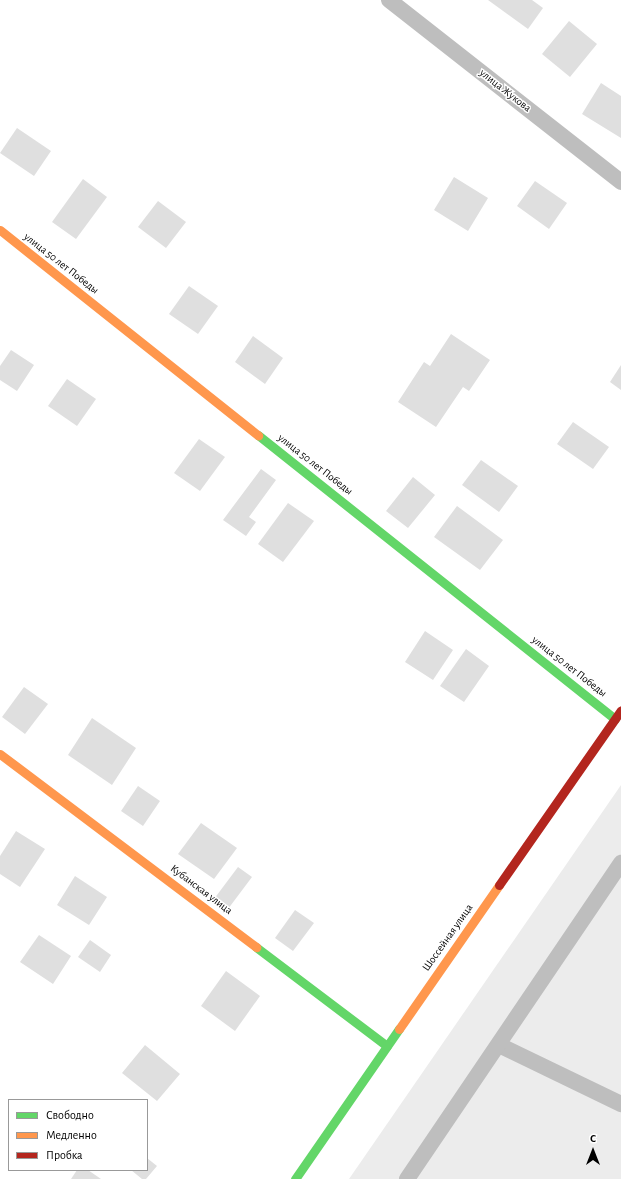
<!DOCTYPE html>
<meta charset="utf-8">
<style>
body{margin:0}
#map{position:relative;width:621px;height:1179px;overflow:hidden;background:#fff;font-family:"Alegreya Sans",sans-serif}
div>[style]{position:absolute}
.green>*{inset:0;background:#ececec}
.building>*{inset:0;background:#dfdfdf}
.street>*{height:16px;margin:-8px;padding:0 8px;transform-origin:8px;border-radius:8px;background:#bebebe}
.fast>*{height:9px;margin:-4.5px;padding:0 4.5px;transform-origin:4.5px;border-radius:4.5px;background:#63d668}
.slow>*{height:9px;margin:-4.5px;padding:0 4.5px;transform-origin:4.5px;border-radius:4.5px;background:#ff974d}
.jam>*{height:9px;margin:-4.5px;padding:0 4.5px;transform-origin:4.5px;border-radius:4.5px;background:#b3261e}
span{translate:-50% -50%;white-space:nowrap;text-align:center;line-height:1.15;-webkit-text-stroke:3px #fff;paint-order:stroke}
.street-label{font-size:11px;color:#000}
.legend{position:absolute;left:8px;top:1099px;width:140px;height:72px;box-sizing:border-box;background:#fff;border:1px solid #999;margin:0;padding:5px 7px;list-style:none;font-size:12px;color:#000}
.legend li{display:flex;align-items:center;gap:8px;height:20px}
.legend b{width:20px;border:1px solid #999}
.north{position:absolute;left:573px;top:1131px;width:40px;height:40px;-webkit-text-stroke:3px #fff;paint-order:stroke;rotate:0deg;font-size:11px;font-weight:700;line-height:16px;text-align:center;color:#000}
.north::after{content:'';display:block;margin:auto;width:14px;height:18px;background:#000;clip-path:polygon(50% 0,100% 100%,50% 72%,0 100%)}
</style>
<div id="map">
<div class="green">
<div style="clip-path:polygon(621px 785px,621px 1179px,349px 1179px)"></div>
</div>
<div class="building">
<div style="clip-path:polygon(488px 0,532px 0,543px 8px,528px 29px)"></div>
<div style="clip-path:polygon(569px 21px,597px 44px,570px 77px,542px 54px)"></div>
<div style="clip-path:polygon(601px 83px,621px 96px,621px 138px,582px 114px)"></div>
<div style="clip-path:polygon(17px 128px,51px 151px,34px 176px,0 153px)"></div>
<div style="clip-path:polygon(454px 177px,488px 198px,468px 231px,434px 210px)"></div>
<div style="clip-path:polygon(83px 179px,107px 197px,76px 239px,52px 222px)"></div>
<div style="clip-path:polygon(535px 181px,567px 203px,549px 229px,517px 206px)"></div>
<div style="clip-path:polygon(158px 201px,186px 222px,166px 248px,138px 227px)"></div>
<div style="clip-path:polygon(189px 286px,218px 306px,198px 334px,169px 314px)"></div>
<div style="clip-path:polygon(451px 334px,490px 360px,469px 391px,463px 387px,436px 427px,398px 402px,424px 362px,430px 366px)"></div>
<div style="clip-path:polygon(253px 336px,283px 358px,265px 384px,235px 362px)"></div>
<div style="clip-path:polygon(11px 350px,34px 365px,17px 391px,0 380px,0 366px)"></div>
<div style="clip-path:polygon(621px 365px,621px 390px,610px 382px)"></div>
<div style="clip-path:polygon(67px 379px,96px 399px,77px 426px,48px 406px)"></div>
<div style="clip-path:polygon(573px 422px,609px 447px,593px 469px,557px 444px)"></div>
<div style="clip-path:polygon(199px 439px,225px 457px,200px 491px,174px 473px)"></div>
<div style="clip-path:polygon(481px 460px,518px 486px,499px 512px,462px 485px)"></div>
<div style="clip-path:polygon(261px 469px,276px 480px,249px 517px,256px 522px,246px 536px,223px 520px)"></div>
<div style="clip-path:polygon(413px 477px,435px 495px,408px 528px,386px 511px)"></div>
<div style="clip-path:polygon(288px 503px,314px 521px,283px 562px,258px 544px)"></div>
<div style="clip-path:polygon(457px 506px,503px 540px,480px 570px,434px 537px)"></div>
<div style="clip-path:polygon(425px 631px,453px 650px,433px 680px,405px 662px)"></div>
<div style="clip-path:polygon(466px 649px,489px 666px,464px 702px,440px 686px)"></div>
<div style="clip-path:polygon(24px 687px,48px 704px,25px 734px,2px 717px)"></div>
<div style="clip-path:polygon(92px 718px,136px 748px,112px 785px,68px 755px)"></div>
<div style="clip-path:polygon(138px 786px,160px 801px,143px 826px,121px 811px)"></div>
<div style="clip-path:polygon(201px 823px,237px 848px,214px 879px,178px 854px)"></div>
<div style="clip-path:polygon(16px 831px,45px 849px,20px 887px,0 874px,0 856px)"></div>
<div style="clip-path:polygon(238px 867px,252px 877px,228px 909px,214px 899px)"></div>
<div style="clip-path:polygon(75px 876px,107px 897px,89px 925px,57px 905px)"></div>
<div style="clip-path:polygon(295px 910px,314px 923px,293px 951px,275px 938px)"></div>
<div style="clip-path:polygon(39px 935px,71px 956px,53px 984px,20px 962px)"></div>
<div style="clip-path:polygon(90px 940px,111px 955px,100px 972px,78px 957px)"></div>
<div style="clip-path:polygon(226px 971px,260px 996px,235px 1031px,201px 1006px)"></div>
<div style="clip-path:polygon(145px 1045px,180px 1074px,157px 1101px,122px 1073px)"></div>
<div style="clip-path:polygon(147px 1158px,157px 1166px,146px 1179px,142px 1179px,131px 1170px,147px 1170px)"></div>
<div style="clip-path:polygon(77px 1170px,88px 1170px,101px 1179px,71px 1179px)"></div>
</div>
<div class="street">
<div style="left:389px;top:0;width:295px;rotate:38.1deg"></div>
<div style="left:499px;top:1045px;width:136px;rotate:25.8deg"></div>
<div style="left:407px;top:1179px;width:382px;rotate:-55.9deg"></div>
</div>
<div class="fast">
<div style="left:258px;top:435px;width:456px;rotate:38.5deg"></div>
<div style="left:256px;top:947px;width:164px;rotate:37.1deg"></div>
<div style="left:295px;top:1179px;width:183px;rotate:-55.3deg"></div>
</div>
<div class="slow">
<div style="left:0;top:230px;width:330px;rotate:38.5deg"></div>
<div style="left:0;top:754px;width:321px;rotate:37deg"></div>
<div style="left:399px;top:1029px;width:175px;rotate:-55.2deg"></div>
</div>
<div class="jam">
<div style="left:499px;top:885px;width:213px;rotate:-55.1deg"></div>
</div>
<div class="street-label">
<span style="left:505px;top:91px;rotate:38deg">улица Жукова</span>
<span style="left:61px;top:264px;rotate:38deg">улица 50 лет Победы</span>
<span style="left:315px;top:465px;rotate:38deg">улица 50 лет Победы</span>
<span style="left:569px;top:667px;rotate:38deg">улица 50 лет Победы</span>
<span style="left:201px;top:890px;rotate:37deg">Кубанская улица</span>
<span style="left:448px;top:938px;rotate:-55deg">Шоссейная улица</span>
</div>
<ul class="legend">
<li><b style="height:5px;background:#63d668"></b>Свободно</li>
<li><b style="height:5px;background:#ff974d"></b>Медленно</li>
<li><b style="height:5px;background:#b3261e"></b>Пробка</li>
</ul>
<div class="north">С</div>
</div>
